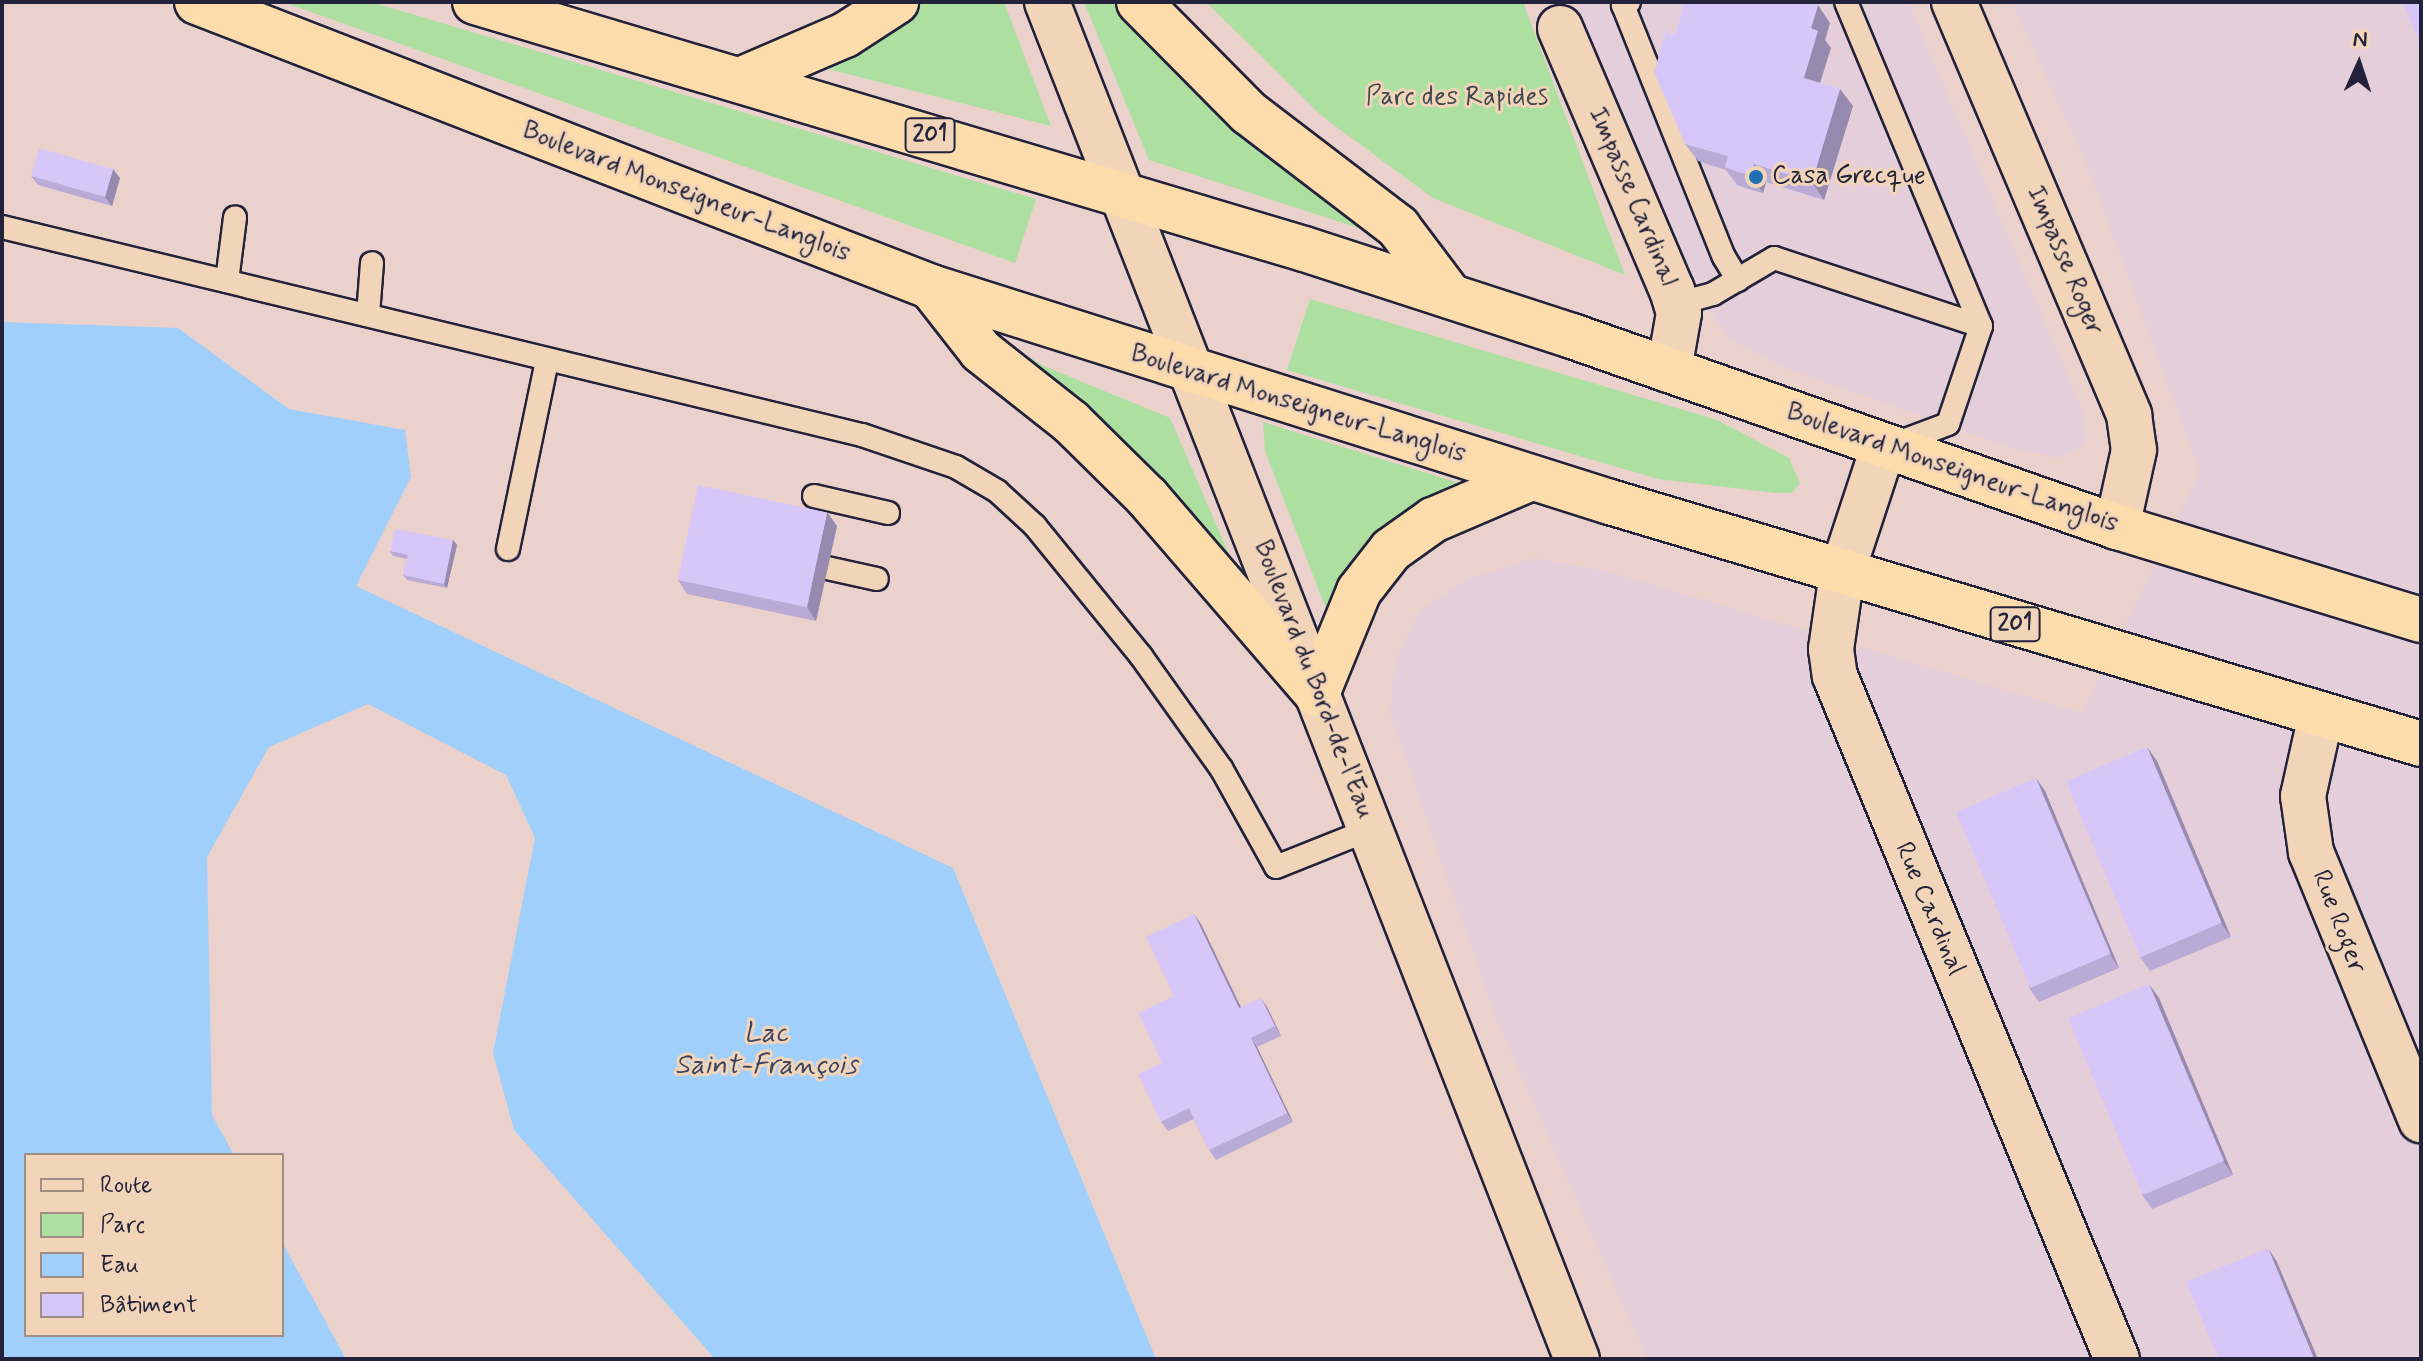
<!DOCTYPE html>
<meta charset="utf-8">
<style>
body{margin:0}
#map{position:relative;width:2423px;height:1361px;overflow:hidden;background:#ead1cc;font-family:Mynerve,sans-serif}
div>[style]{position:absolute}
.built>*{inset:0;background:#e4ceda}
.green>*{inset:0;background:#addfa0}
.water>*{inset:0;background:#a1cffc}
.roads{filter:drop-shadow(2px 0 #22223b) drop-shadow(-2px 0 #22223b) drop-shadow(0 2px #22223b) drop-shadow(0 -2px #22223b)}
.lane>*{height:22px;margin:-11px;padding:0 11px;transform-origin:11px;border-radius:11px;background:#f2d5b8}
.street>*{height:44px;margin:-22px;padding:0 22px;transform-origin:22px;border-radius:22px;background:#f2d5b8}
.secondary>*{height:44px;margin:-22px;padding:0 22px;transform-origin:22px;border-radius:22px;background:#f2d5b8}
.highway>*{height:44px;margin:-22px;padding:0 22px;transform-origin:22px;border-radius:22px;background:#fddcac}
.wall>*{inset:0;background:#b9abd6}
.shaded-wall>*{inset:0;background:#968bae}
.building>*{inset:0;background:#d7c7f9;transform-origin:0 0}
.dots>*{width:22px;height:22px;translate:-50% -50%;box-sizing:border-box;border:4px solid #f2d5b8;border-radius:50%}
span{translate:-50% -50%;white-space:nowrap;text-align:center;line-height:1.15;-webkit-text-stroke:6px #f2d5b8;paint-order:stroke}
.shield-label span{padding:2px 6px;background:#f2d5b8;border:2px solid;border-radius:6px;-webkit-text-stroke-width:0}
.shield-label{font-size:24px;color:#22223b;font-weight:700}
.park-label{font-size:26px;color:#3e484f}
.poi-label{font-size:26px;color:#22223b}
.left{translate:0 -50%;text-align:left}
.street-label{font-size:26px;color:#22223b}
.water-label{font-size:28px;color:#3b4562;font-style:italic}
.frame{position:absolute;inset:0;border:4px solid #22223b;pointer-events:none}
.legend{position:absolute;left:24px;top:1153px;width:260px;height:184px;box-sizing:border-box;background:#f2d5b8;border:2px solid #9f8d86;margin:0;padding:10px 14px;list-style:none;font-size:24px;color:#22223b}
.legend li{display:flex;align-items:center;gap:16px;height:40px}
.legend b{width:40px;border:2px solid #9f8d86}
.north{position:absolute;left:2319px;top:24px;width:80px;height:80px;-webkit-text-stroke:6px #f2d5b8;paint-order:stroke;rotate:3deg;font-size:22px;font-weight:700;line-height:32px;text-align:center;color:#22223b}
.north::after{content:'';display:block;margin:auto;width:28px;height:36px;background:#22223b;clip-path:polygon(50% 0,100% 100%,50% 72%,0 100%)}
</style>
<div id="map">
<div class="built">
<div style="clip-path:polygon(1576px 2px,1908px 2px,2084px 414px,2086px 444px,2059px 458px,2015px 449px,1782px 367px,1729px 339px,1692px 283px)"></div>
<div style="clip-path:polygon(2011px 2px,2421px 2px,2421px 1359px,1647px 1359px,1497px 1021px,1390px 714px,1395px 660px,1420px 610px,1468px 579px,1534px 558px,1610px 572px,2082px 713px,2200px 472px,2085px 160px)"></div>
</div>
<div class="green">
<div style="clip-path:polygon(283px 2px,371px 2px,1036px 199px,1015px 263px)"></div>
<div style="clip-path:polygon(921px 2px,1004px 2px,1051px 126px,820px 67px,908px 17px)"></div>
<div style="clip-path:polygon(1084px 2px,1116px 2px,1166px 57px,1380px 235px,1149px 160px)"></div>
<div style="clip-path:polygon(1206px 2px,1523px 2px,1625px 275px,1433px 198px,1323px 117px)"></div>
<div style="clip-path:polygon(1310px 299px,1717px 420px,1789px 458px,1800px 483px,1792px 493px,1776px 493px,1658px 479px,1287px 370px)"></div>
<div style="clip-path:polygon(995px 337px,1044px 366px,1170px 418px,1239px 577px)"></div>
<div style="clip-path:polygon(1263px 422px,1462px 484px,1414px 506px,1364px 548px,1340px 582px,1330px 619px,1265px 451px)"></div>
</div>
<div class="water">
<div style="clip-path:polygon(2px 322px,178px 328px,289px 409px,405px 430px,411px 477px,356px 586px,953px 868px,1156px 1359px,715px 1359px,514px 1130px,493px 1053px,535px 838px,506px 775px,368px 704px,269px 747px,207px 857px,212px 1115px,234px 1155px,26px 1155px,26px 1335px,282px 1335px,282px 1242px,346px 1359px,2px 1359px)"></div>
</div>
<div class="roads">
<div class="lane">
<div style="left:1629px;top:2px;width:7px;rotate:153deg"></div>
<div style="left:1623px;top:5px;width:271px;rotate:68.2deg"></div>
<div style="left:1724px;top:257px;width:27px;rotate:59deg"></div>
<div style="left:1846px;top:2px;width:351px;rotate:67.4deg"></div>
<div style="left:2px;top:227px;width:885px;rotate:13.6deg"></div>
<div style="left:862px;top:435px;width:99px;rotate:18.8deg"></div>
<div style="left:956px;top:467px;width:48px;rotate:30.3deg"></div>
<div style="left:997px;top:491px;width:52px;rotate:42.6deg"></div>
<div style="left:1035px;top:526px;width:168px;rotate:50.8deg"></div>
<div style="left:1141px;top:656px;width:138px;rotate:54.5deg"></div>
<div style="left:1221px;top:768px;width:113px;rotate:60.9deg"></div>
<div style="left:1276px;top:867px;width:102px;rotate:-21.8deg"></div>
<div style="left:227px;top:281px;width:64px;rotate:-82.8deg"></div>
<div style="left:1676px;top:304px;width:38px;rotate:-15deg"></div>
<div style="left:1713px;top:294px;width:71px;rotate:-30.5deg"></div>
<div style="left:1774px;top:258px;width:218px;rotate:18.2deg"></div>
<div style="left:1981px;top:326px;width:103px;rotate:108.6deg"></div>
<div style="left:1948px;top:424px;width:60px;rotate:159.4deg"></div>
<div style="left:368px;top:315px;width:52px;rotate:-85.6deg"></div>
<div style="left:814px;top:496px;width:76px;rotate:12.9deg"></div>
<div style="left:508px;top:549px;width:192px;rotate:-78.3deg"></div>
<div style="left:827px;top:568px;width:51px;rotate:12.4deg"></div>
</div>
<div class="street">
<div style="left:1954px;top:2px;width:449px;rotate:67deg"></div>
<div style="left:2129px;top:415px;width:35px;rotate:82deg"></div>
<div style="left:2134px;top:450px;width:79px;rotate:102.4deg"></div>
<div style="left:1560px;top:28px;width:285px;rotate:66.9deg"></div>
<div style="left:1672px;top:290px;width:24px;rotate:73deg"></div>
<div style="left:1679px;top:313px;width:58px;rotate:100deg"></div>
<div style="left:1883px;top:448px;width:132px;rotate:108.2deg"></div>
<div style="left:1842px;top:573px;width:77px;rotate:98.2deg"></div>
<div style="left:1831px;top:649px;width:27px;rotate:82deg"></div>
<div style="left:1835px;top:676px;width:739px;rotate:67.57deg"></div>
<div style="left:2321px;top:715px;width:83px;rotate:102.5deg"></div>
<div style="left:2303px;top:796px;width:57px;rotate:81.9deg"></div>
<div style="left:2311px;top:852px;width:290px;rotate:67.7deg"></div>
</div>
<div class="secondary">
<div style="left:1047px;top:2px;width:1457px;rotate:68.67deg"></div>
</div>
<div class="highway">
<div style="left:197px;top:2px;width:787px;rotate:21.22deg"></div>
<div style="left:931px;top:287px;width:712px;rotate:17.57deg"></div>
<div style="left:1610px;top:502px;width:846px;rotate:16.61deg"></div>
<div style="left:475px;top:2px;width:865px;rotate:16.59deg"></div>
<div style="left:1304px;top:249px;width:282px;rotate:18deg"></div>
<div style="left:1572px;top:336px;width:577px;rotate:19.31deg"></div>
<div style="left:2117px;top:527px;width:318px;rotate:17deg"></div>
<div style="left:1139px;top:2px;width:156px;rotate:45.3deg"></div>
<div style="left:1249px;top:113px;width:188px;rotate:37.4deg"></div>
<div style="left:1398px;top:227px;width:86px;rotate:53deg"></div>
<div style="left:740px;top:80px;width:114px;rotate:-23.2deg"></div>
<div style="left:845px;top:35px;width:61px;rotate:-32.9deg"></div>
<div style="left:931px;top:287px;width:81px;rotate:52deg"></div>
<div style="left:981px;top:351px;width:115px;rotate:38.3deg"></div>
<div style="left:1071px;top:422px;width:107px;rotate:44.6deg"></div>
<div style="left:1147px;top:497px;width:260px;rotate:49.2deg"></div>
<div style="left:1317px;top:694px;width:111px;rotate:-67.8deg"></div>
<div style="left:1359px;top:591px;width:52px;rotate:-52deg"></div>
<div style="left:1391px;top:550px;width:52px;rotate:-35.5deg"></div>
<div style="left:1433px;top:520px;width:107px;rotate:-23.2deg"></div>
</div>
</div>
<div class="wall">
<div style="clip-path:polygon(1830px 23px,1825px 40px,1831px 48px,1820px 83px,1853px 106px,1824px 200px,1766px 182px,1763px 193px,1751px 190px,1737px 185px,1726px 170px,1698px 161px,1685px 144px,1675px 35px)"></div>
<div style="clip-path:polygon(31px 176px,120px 178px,112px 206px,38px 185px)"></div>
<div style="clip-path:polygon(837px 526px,816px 621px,687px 594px,678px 580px)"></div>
<div style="clip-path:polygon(453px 540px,457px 545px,447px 588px,407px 580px,403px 575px,407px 559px,393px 556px,390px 551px)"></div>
<div style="clip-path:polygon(2147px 747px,2157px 761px,2231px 937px,2150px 971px,2140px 957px)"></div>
<div style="clip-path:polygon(2036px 778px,2045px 791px,2119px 968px,2039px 1002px,2029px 988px)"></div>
<div style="clip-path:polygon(1201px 924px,1241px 1007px,1267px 1007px,1281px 1036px,1257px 1047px,1293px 1122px,1216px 1160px,1209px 1150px,1194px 1119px,1168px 1131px,1161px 1122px,1162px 1063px,1174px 996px)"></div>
<div style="clip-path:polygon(2159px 998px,2233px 1175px,2152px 1209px,2142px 1195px)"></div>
</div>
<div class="shaded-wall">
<div style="clip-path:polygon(1818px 5px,1830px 23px,1825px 40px,1831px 48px,1816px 95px,1804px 78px,1811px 28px)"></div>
<div style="clip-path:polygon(1840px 89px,1853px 106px,1824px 200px,1812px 182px)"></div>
<div style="clip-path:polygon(1754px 164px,1766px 182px,1763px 193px,1751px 175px)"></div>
<div style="clip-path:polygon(113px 169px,120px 178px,112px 206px,105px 197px)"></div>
<div style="clip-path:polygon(827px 512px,837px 526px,816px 621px,807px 607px)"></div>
<div style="clip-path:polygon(453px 540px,457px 545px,447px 588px,444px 584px)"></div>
<div style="clip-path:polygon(2147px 747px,2157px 761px,2231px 937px,2221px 923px)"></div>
<div style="clip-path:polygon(2036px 778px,2045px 791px,2119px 968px,2110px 954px)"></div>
<div style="clip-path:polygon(1194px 914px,1201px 924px,1246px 1018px,1239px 1008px)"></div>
<div style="clip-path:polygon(2149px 984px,2159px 998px,2233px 1175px,2223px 1161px)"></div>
<div style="clip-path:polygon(1261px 998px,1267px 1007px,1281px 1036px,1275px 1026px)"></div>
<div style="clip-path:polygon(1251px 1038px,1257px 1047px,1293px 1122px,1287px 1113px)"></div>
<div style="clip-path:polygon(2268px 1248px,2277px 1262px,2318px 1359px,2314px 1359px)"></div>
</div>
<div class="building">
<div style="clip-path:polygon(1685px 2px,1807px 2px,1818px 5px,1811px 28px,1818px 31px,1804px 78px,1840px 89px,1812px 182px,1754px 164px,1751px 175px,1738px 172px,1725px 167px,1728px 156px,1685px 144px,1654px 72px,1666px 32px,1675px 35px)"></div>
<div style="clip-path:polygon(2403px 2px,2421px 2px,2421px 46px)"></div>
<div style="left:39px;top:148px;width:77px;height:29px;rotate:16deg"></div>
<div style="left:698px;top:485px;width:132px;height:97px;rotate:12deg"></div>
<div style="clip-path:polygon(395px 529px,453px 540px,444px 584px,403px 575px,408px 555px,390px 551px)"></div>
<div style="left:2147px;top:747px;width:191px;height:88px;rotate:67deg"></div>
<div style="left:2036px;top:778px;width:191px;height:87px;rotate:67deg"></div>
<div style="clip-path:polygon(1194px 914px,1239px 1008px,1261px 998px,1275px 1026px,1251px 1038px,1287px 1113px,1209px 1150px,1189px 1108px,1161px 1122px,1138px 1074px,1162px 1063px,1138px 1013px,1174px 996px,1146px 937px)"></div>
<div style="left:2149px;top:984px;width:192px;height:88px;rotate:67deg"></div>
<div style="clip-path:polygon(2268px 1248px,2314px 1359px,2219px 1359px,2186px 1282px)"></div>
</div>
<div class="dots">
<div style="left:1756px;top:177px;background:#1f6fb2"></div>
</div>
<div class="shield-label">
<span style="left:930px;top:135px">201</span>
<span style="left:2015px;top:624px">201</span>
</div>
<div class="park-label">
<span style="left:1457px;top:98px">Parc des Rapides</span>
</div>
<div class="poi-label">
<span class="left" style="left:1772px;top:177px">Casa Grecque</span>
</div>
<div class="street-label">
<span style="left:686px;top:193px;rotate:21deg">Boulevard Monseigneur-Langlois</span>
<span style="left:1632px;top:197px;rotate:67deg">Impasse Cardinal</span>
<span style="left:2064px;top:261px;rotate:67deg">Impasse Roger</span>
<span style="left:1298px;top:405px;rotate:17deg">Boulevard Monseigneur-Langlois</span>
<span style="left:1952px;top:469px;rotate:19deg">Boulevard Monseigneur-Langlois</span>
<span style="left:1313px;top:680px;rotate:69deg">Boulevard du Bord-de-l'Eau</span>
<span style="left:1929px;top:909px;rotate:67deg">Rue Cardinal</span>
<span style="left:2338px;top:922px;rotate:69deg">Rue Roger</span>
</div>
<div class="water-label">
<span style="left:766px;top:1050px">Lac<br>Saint-François</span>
</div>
<div class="frame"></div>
<ul class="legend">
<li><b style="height:10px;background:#f2d5b8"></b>Route</li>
<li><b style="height:22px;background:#addfa0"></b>Parc</li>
<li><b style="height:22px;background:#a1cffc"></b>Eau</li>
<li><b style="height:22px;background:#d7c7f9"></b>Bâtiment</li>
</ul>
<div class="north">N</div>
</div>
